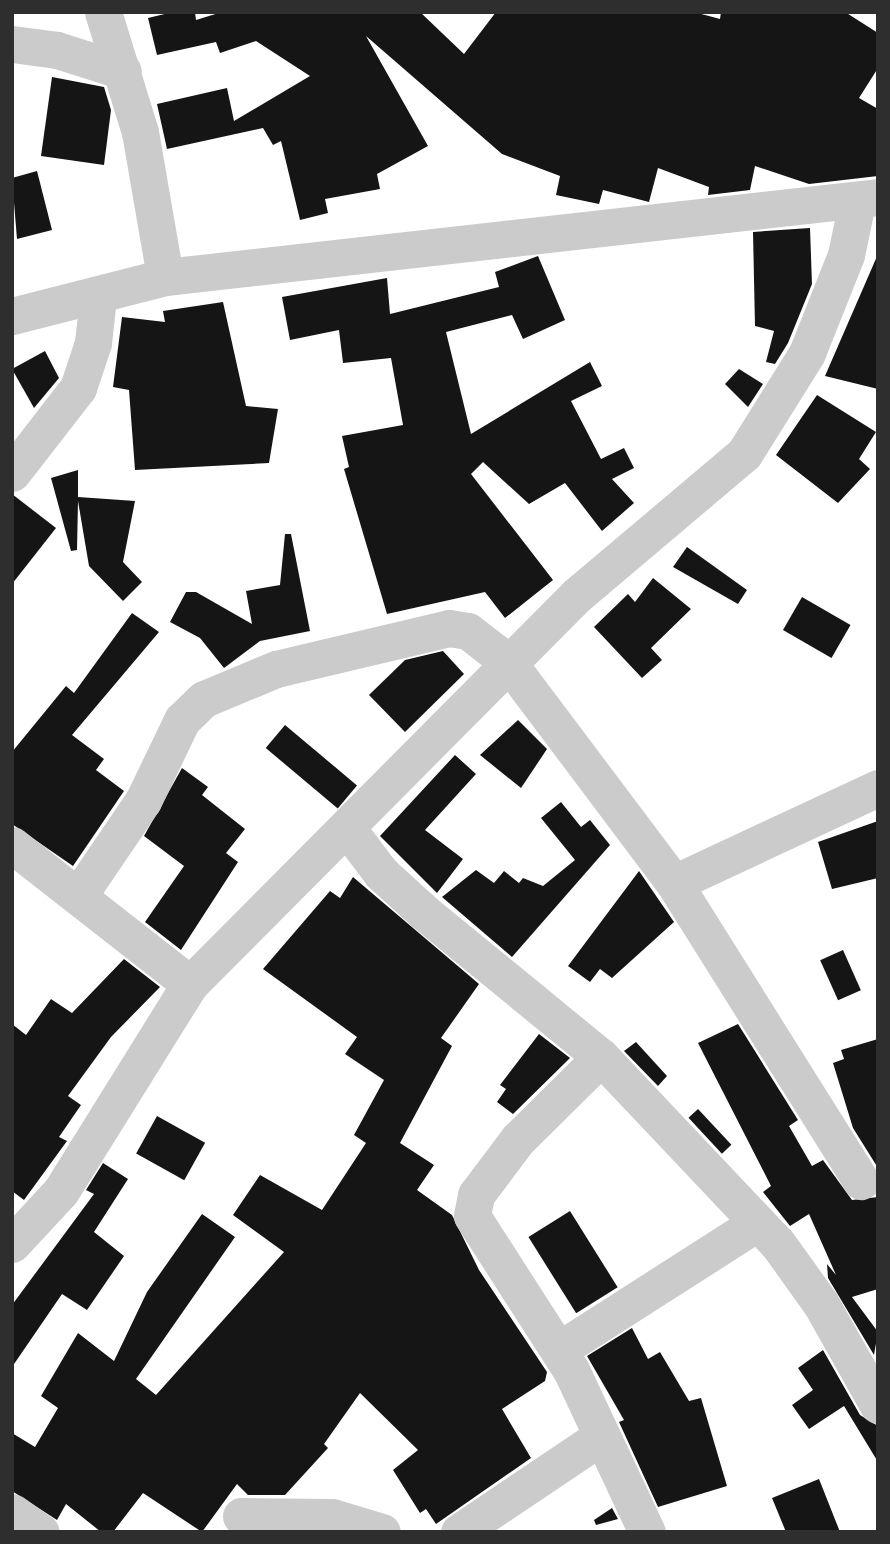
<!DOCTYPE html>
<style>
body{margin:0}
#map{position:relative;width:890px;height:1544px;overflow:hidden;background:#fff;font-family:"PT Sans Narrow",sans-serif}
div>[style]{position:absolute}
.building>*{inset:0;background:#151515;transform-origin:0 0}
.minor>*{height:37px;margin:-18.5px;padding:0 18.5px;transform-origin:18.5px;border-radius:18.5px;background:#cbcbcb}
span{translate:-50% -50%;white-space:nowrap;text-align:center;line-height:1.15;-webkit-text-stroke:7px #fff;paint-order:stroke}
.frame{position:absolute;inset:0;border:14px solid #2e2e2e;pointer-events:none}
</style>
<div id="map">
<div class="building">
<div style="clip-path:polygon(173px 12px,195px 12px,196px 20px,222px 12px,420px 12px,464px 54px,496px 12px,694px 12px,720px 19px,721px 12px,845px 12px,878px 33px,878px 68px,859px 98px,878px 109px,878px 176px,809px 184px,755px 166px,750px 190px,708px 195px,709px 187px,658px 168px,649px 202px,603px 190px,599px 204px,556px 195px,560px 176px,502px 154px,366px 36px,428px 146px,377px 174px,380px 189px,325px 199px,328px 213px,300px 220px,281px 141px,273px 145px,263px 128px,167px 149px,157px 104px,227px 88px,234px 121px,310px 76px,256px 41px,220px 53px,216px 42px,157px 55px,148px 18px)"></div>
<div style="clip-path:polygon(52px 77px,104px 87px,111px 110px,104px 165px,41px 156px)"></div>
<div style="clip-path:polygon(37px 171px,52px 230px,17px 239px,12px 178px)"></div>
<div style="clip-path:polygon(810px 228px,812px 284px,788px 343px,775px 364px,766px 362px,774px 331px,755px 326px,753px 232px)"></div>
<div style="clip-path:polygon(878px 254px,878px 389px,825px 376px)"></div>
<div style="clip-path:polygon(538px 256px,565px 320px,523px 339px,512px 315px,446px 332px,471px 434px,590px 362px,602px 386px,571px 401px,601px 459px,624px 448px,634px 468px,612px 479px,634px 503px,602px 531px,565px 483px,529px 504px,483px 462px,471px 474px,553px 580px,505px 618px,485px 592px,387px 614px,344px 469px,349px 467px,342px 436px,403px 425px,391px 358px,343px 363px,339px 330px,290px 340px,282px 297px,387px 278px,390px 314px,499px 287px,495px 272px)"></div>
<div style="clip-path:polygon(223px 302px,246px 406px,278px 409px,269px 463px,135px 470px,129px 390px,113px 387px,122px 317px,165px 322px,163px 311px)"></div>
<div style="clip-path:polygon(45px 351px,59px 378px,34px 408px,12px 369px)"></div>
<div style="clip-path:polygon(739px 369px,763px 384px,748px 407px,725px 384px)"></div>
<div style="clip-path:polygon(817px 395px,876px 432px,859px 459px,870px 469px,838px 503px,776px 455px)"></div>
<div style="clip-path:polygon(78px 470px,78px 497px,135px 501px,123px 562px,142px 582px,123px 601px,89px 566px,78px 501px,77px 550px,71px 551px,51px 478px)"></div>
<div style="clip-path:polygon(12px 494px,56px 528px,12px 584px)"></div>
<div style="clip-path:polygon(285px 534px,291px 534px,310px 631px,260px 641px,224px 668px,200px 638px,170px 622px,186px 592px,196px 592px,252px 624px,246px 591px,280px 585px)"></div>
<div style="clip-path:polygon(687px 547px,747px 590px,738px 604px,673px 567px)"></div>
<div style="clip-path:polygon(653px 578px,691px 609px,651px 648px,662px 660px,642px 678px,594px 627px,628px 594px,635px 602px)"></div>
<div style="left:802px;top:597px;width:56px;height:38px;rotate:30deg"></div>
<div style="clip-path:polygon(132px 613px,159px 632px,72px 735px,104px 759px,96px 770px,124px 791px,73px 866px,12px 824px,12px 752px,66px 686px,74px 693px)"></div>
<div style="clip-path:polygon(443px 651px,464px 674px,405px 732px,369px 695px,405px 660px)"></div>
<div style="clip-path:polygon(518px 720px,547px 749px,521px 788px,480px 755px)"></div>
<div style="left:285px;top:725px;width:94px;height:30px;rotate:40deg"></div>
<div style="clip-path:polygon(455px 755px,476px 774px,425px 830px,463px 859px,437px 893px,380px 836px)"></div>
<div style="clip-path:polygon(182px 768px,208px 787px,202px 795px,245px 829px,226px 853px,238px 862px,181px 950px,145px 922px,184px 866px,144px 836px)"></div>
<div style="clip-path:polygon(561px 802px,581px 827px,590px 820px,610px 845px,512px 957px,442px 897px,476px 870px,494px 883px,504px 871px,519px 883px,523px 878px,543px 886px,575px 860px,541px 818px)"></div>
<div style="clip-path:polygon(878px 821px,878px 878px,832px 889px,818px 842px)"></div>
<div style="clip-path:polygon(639px 871px,674px 922px,612px 978px,600px 969px,590px 982px,568px 966px)"></div>
<div style="clip-path:polygon(353px 877px,479px 984px,441px 1038px,452px 1046px,400px 1143px,434px 1165px,417px 1190px,452px 1215px,479px 1270px,547px 1372px,545px 1381px,502px 1409px,531px 1458px,436px 1524px,426px 1509px,420px 1513px,393px 1470px,418px 1450px,360px 1393px,324px 1444px,328px 1448px,285px 1495px,248px 1495px,237px 1484px,202px 1532px,143px 1493px,113px 1532px,101px 1532px,66px 1504px,57px 1520px,12px 1491px,12px 1433px,35px 1447px,58px 1408px,41px 1396px,78px 1333px,114px 1361px,147px 1292px,202px 1214px,235px 1237px,136px 1379px,156px 1395px,284px 1252px,233px 1215px,260px 1175px,322px 1210px,366px 1143px,354px 1135px,384px 1080px,345px 1054px,357px 1037px,263px 969px,330px 891px,340px 898px)"></div>
<div style="left:843px;top:950px;width:44px;height:25px;rotate:66deg"></div>
<div style="clip-path:polygon(124px 959px,160px 987px,111px 1037px,68px 1096px,81px 1105px,59px 1137px,67px 1141px,24px 1200px,12px 1191px,12px 1024px,26px 1035px,51px 999px,72px 1013px)"></div>
<div style="clip-path:polygon(738px 1024px,798px 1120px,789px 1126px,812px 1166px,823px 1160px,852px 1200px,878px 1197px,878px 1289px,852px 1297px,878px 1332px,874px 1355px,828px 1278px,827px 1264px,836px 1275px,809px 1214px,790px 1226px,763px 1192px,771px 1186px,698px 1043px)"></div>
<div style="clip-path:polygon(539px 1034px,570px 1058px,513px 1114px,497px 1102px,506px 1089px,500px 1085px)"></div>
<div style="clip-path:polygon(878px 1039px,878px 1168px,853px 1128px,833px 1063px,844px 1059px,841px 1050px)"></div>
<div style="clip-path:polygon(636px 1042px,667px 1076px,658px 1086px,624px 1051px)"></div>
<div style="left:698px;top:1109px;width:49px;height:13px;rotate:47deg"></div>
<div style="left:157px;top:1116px;width:55px;height:43px;rotate:29deg"></div>
<div style="clip-path:polygon(103px 1163px,128px 1179px,94px 1232px,124px 1256px,87px 1310px,62px 1294px,12px 1367px,12px 1305px,94px 1194px,86px 1190px)"></div>
<div style="left:570px;top:1211px;width:90px;height:49px;rotate:58deg"></div>
<div style="clip-path:polygon(632px 1328px,648px 1359px,660px 1352px,689px 1401px,701px 1398px,727px 1486px,658px 1507px,619px 1422px,624px 1420px,587px 1356px)"></div>
<div style="clip-path:polygon(823px 1350px,860px 1415px,878px 1426px,878px 1462px,844px 1406px,809px 1429px,792px 1405px,813px 1390px,798px 1368px)"></div>
<div style="clip-path:polygon(819px 1479px,840px 1532px,786px 1532px,772px 1498px)"></div>
<div style="clip-path:polygon(612px 1508px,618px 1519px,596px 1525px,594px 1520px)"></div>
</div>
<div class="minor">
<div style="left:103px;top:12px;width:126px;rotate:72.9deg"></div>
<div style="left:140px;top:132px;width:147px;rotate:80.2deg"></div>
<div style="left:12px;top:44px;width:45px;rotate:7.6deg"></div>
<div style="left:57px;top:50px;width:69px;rotate:17.7deg"></div>
<div style="left:12px;top:316px;width:158px;rotate:-14.3deg"></div>
<div style="left:165px;top:277px;width:717px;rotate:-6.4deg"></div>
<div style="left:12px;top:473px;width:108px;rotate:-52.2deg"></div>
<div style="left:78px;top:388px;width:47px;rotate:-71.6deg"></div>
<div style="left:93px;top:343px;width:46px;rotate:-83.8deg"></div>
<div style="left:347px;top:828px;width:56px;rotate:52.9deg"></div>
<div style="left:381px;top:873px;width:59px;rotate:42.3deg"></div>
<div style="left:425px;top:913px;width:227px;rotate:39.3deg"></div>
<div style="left:601px;top:1057px;width:257px;rotate:46.6deg"></div>
<div style="left:778px;top:1244px;width:74px;rotate:54.4deg"></div>
<div style="left:821px;top:1304px;width:116px;rotate:60.6deg"></div>
<div style="left:12px;top:845px;width:226px;rotate:38deg"></div>
<div style="left:674px;top:883px;width:225px;rotate:-25deg"></div>
<div style="left:79px;top:895px;width:114px;rotate:-55.8deg"></div>
<div style="left:143px;top:801px;width:90px;rotate:-64.3deg"></div>
<div style="left:182px;top:720px;width:30px;rotate:-44deg"></div>
<div style="left:204px;top:699px;width:78px;rotate:-22.6deg"></div>
<div style="left:276px;top:669px;width:178px;rotate:-13.3deg"></div>
<div style="left:449px;top:628px;width:19px;rotate:9deg"></div>
<div style="left:468px;top:631px;width:51px;rotate:37.8deg"></div>
<div style="left:508px;top:662px;width:276px;rotate:53.1deg"></div>
<div style="left:674px;top:883px;width:352px;rotate:57.9deg"></div>
<div style="left:601px;top:1057px;width:117px;rotate:135.3deg"></div>
<div style="left:518px;top:1139px;width:70px;rotate:126.9deg"></div>
<div style="left:476px;top:1195px;width:21px;rotate:101deg"></div>
<div style="left:472px;top:1216px;width:183px;rotate:57.3deg"></div>
<div style="left:571px;top:1370px;width:179px;rotate:64.9deg"></div>
<div style="left:12px;top:1244px;width:72px;rotate:-47.2deg"></div>
<div style="left:61px;top:1191px;width:244px;rotate:-58.1deg"></div>
<div style="left:190px;top:984px;width:549px;rotate:-45.15deg"></div>
<div style="left:577px;top:595px;width:219px;rotate:-40.2deg"></div>
<div style="left:744px;top:454px;width:119px;rotate:-58deg"></div>
<div style="left:807px;top:353px;width:105px;rotate:-68.3deg"></div>
<div style="left:846px;top:255px;width:54px;rotate:-78.3deg"></div>
<div style="left:560px;top:1349px;width:234px;rotate:-32.6deg"></div>
<div style="left:12px;top:1512px;width:35px;rotate:35deg"></div>
<div style="left:241px;top:1516px;width:91px;rotate:0.6deg"></div>
<div style="left:332px;top:1517px;width:52px;rotate:16.7deg"></div>
<div style="left:459px;top:1532px;width:172px;rotate:-33.9deg"></div>
</div>
<div class="frame"></div>
</div>
